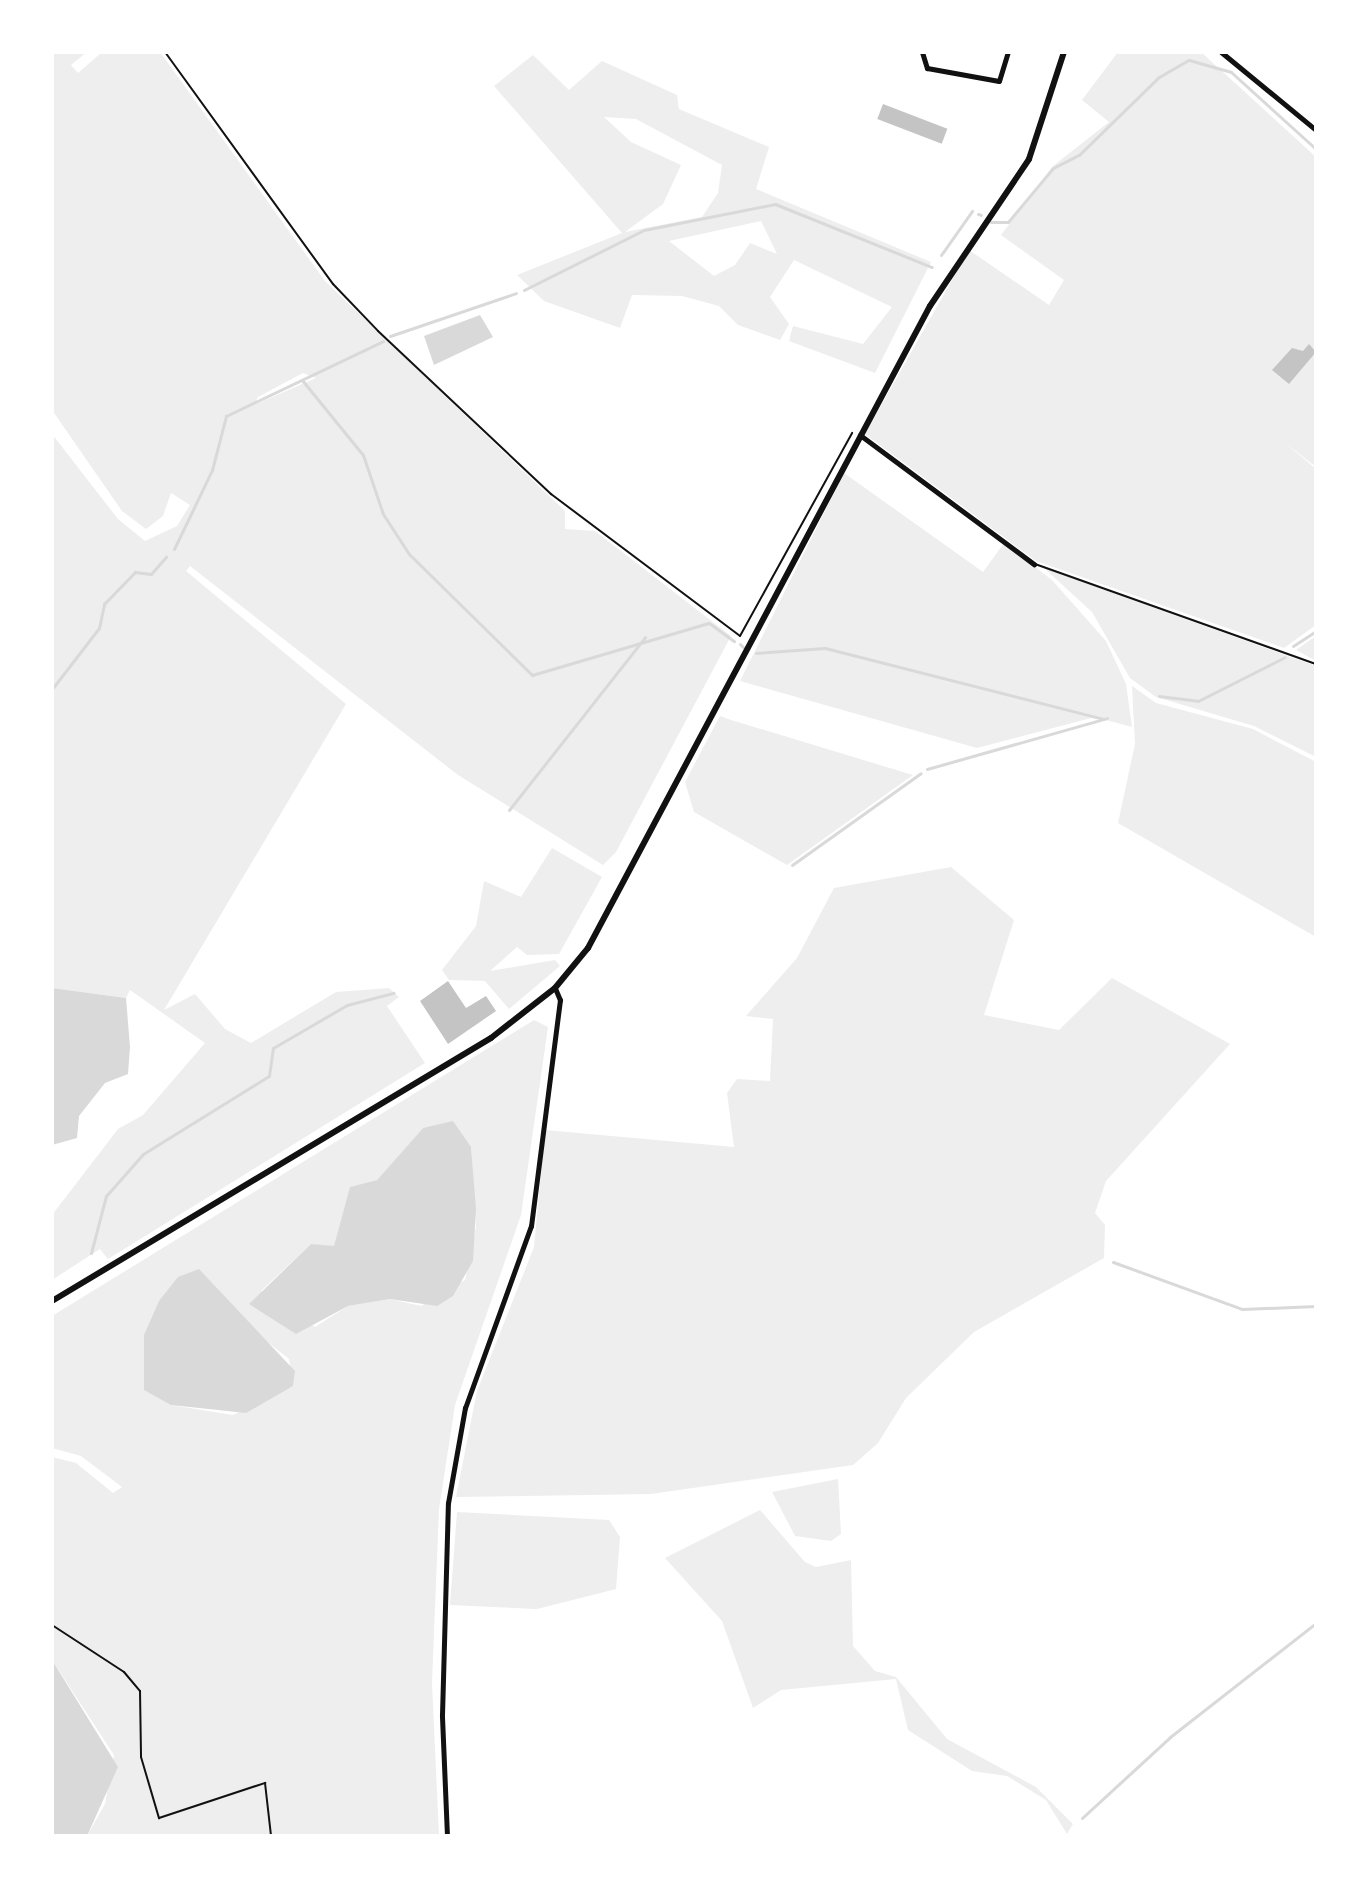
<!DOCTYPE html>
<style>
body{margin:0}
#map{position:relative;width:1368px;height:1888px;overflow:hidden;background:#fff;font-family:Roboto,sans-serif}
div>[style]{position:absolute}
.green>*{inset:0;background:#eee}
.water>*{inset:0;background:#d9d9d9}
.stream>*{height:3px;margin:-1.5px;padding:0 1.5px;transform-origin:1.5px;border-radius:1.5px;background:#d9d9d9}
.building>*{inset:0;background:#c4c4c4;transform-origin:0 0}
.path>*{height:2px;margin:-1px;padding:0 1px;transform-origin:1px;border-radius:1px;background:#111}
.service>*{height:2px;margin:-1px;padding:0 1px;transform-origin:1px;border-radius:1px;background:#111}
.minor>*{height:5px;margin:-2.5px;padding:0 2.5px;transform-origin:2.5px;border-radius:2.5px;background:#111}
.secondary>*{height:6px;margin:-3px;padding:0 3px;transform-origin:3px;border-radius:3px;background:#111}
span{translate:-50% -50%;white-space:nowrap;text-align:center;line-height:1.15;-webkit-text-stroke:6px #fff;paint-order:stroke}
.frame{position:absolute;inset:0;border:54px solid #fff;pointer-events:none}
</style>
<div id="map">
<div class="green">
<div style="clip-path:polygon(evenodd,52px 52px,87px 52px,71px 65px,78px 73px,102px 52px,160px 52px,325px 281px,565px 511px,565px 529px,595px 531px,731px 636px,616px 852px,603px 865px,458px 775px,190px 566px,186px 571px,346px 704px,164px 1010px,195px 994px,225px 1029px,251px 1043px,336px 992px,389px 988px,399px 997px,387px 1006px,425px 1063px,108px 1259px,100px 1249px,52px 1280px,52px 1215px,118px 1129px,143px 1115px,205px 1043px,130px 990px,126px 998px,52px 988px,52px 434px,118px 519px,145px 541px,177px 526px,190px 505px,171px 493px,163px 516px,146px 529px,122px 511px,52px 410px,52px 52px,303px 373px,316px 378px,254px 405px,258px 397px,303px 373px)"></div>
<div style="clip-path:polygon(1118px 52px,1201px 52px,1316px 157px,1316px 467px,1284px 442px,1316px 469px,1316px 625px,1284px 648px,1036px 561px,865px 434px,969px 250px,1049px 305px,1064px 280px,1001px 235px,1053px 166px,1109px 122px,1082px 100px)"></div>
<div style="clip-path:polygon(evenodd,533px 55px,569px 90px,602px 61px,677px 95px,679px 109px,769px 147px,756px 189px,931px 262px,875px 373px,789px 341px,793px 326px,863px 344px,892px 307px,794px 260px,770px 297px,789px 324px,780px 340px,738px 325px,719px 306px,682px 296px,632px 295px,620px 328px,544px 301px,517px 275px,622px 233px,494px 86px,533px 55px,604px 117px,636px 119px,722px 165px,718px 193px,702px 217px,625px 232px,663px 204px,681px 165px,631px 142px,604px 117px,533px 55px,761px 221px,777px 254px,750px 243px,735px 265px,714px 276px,669px 241px,761px 221px)"></div>
<div style="clip-path:polygon(844px 473px,983px 572px,1004px 543px,1052px 580px,1106px 641px,1126px 684px,1132px 727px,1095px 717px,977px 748px,740px 681px)"></div>
<div style="clip-path:polygon(1044px 568px,1316px 666px,1316px 757px,1254px 726px,1156px 697px,1130px 678px,1092px 612px)"></div>
<div style="clip-path:polygon(1316px 636px,1316px 661px,1296px 650px)"></div>
<div style="clip-path:polygon(1132px 686px,1156px 703px,1253px 729px,1316px 762px,1316px 937px,1118px 823px,1135px 744px)"></div>
<div style="clip-path:polygon(720px 716px,731px 720px,913px 775px,787px 865px,694px 812px,685px 782px)"></div>
<div style="clip-path:polygon(552px 848px,602px 877px,559px 954px,527px 955px,517px 947px,490px 971px,555px 960px,560px 966px,509px 1009px,485px 981px,449px 980px,442px 970px,476px 926px,484px 881px,521px 897px)"></div>
<div style="clip-path:polygon(951px 867px,1014px 920px,984px 1015px,1059px 1030px,1112px 978px,1230px 1044px,1106px 1181px,1095px 1213px,1105px 1225px,1104px 1258px,974px 1332px,906px 1398px,878px 1443px,853px 1465px,651px 1494px,456px 1497px,477px 1391px,534px 1247px,545px 1130px,734px 1147px,727px 1093px,737px 1079px,770px 1081px,773px 1019px,746px 1016px,797px 958px,834px 888px)"></div>
<div style="clip-path:polygon(evenodd,534px 1020px,548px 1027px,521px 1215px,455px 1405px,439px 1509px,432px 1683px,439px 1836px,87px 1836px,105px 1804px,114px 1755px,52px 1660px,52px 1457px,76px 1463px,113px 1493px,122px 1487px,81px 1456px,52px 1448px,52px 1316px,534px 1020px,441px 1126px,471px 1147px,476px 1227px,465px 1280px,421px 1306px,390px 1299px,348px 1306px,315px 1327px,261px 1291px,311px 1244px,334px 1247px,351px 1187px,377px 1180px,423px 1128px,441px 1126px,534px 1020px,214px 1285px,241px 1321px,289px 1359px,293px 1386px,233px 1415px,171px 1405px,144px 1335px,154px 1321px,214px 1285px)"></div>
<div style="clip-path:polygon(838px 1479px,841px 1534px,831px 1541px,795px 1536px,772px 1492px)"></div>
<div style="clip-path:polygon(760px 1510px,805px 1562px,816px 1567px,851px 1560px,853px 1646px,875px 1671px,896px 1677px,947px 1739px,1036px 1787px,1073px 1824px,1067px 1834px,1046px 1800px,1007px 1776px,972px 1771px,908px 1730px,896px 1679px,781px 1690px,753px 1708px,722px 1621px,665px 1558px)"></div>
<div style="clip-path:polygon(457px 1512px,609px 1520px,620px 1537px,616px 1589px,537px 1609px,450px 1605px)"></div>
</div>
<div class="water">
<div style="clip-path:polygon(480px 315px,493px 337px,434px 365px,424px 336px)"></div>
<div style="clip-path:polygon(52px 988px,126px 998px,130px 1047px,128px 1074px,105px 1083px,79px 1116px,77px 1138px,52px 1145px)"></div>
<div style="clip-path:polygon(453px 1121px,471px 1147px,476px 1209px,473px 1261px,453px 1296px,437px 1306px,390px 1299px,348px 1306px,296px 1334px,249px 1304px,311px 1244px,334px 1246px,350px 1187px,377px 1180px,423px 1128px)"></div>
<div style="clip-path:polygon(199px 1269px,295px 1371px,293px 1386px,246px 1413px,171px 1405px,144px 1390px,144px 1335px,159px 1301px,178px 1277px)"></div>
<div style="clip-path:polygon(52px 1660px,118px 1767px,87px 1836px,52px 1836px)"></div>
</div>
<div class="stream">
<div style="left:978px;top:214px;width:3px;rotate:18deg"></div>
<div style="left:991px;top:222px;width:17px"></div>
<div style="left:1008px;top:222px;width:70px;rotate:-50.2deg"></div>
<div style="left:1053px;top:168px;width:30px;rotate:-27deg"></div>
<div style="left:1080px;top:154px;width:110px;rotate:-44.3deg"></div>
<div style="left:1159px;top:77px;width:34px;rotate:-30deg"></div>
<div style="left:1189px;top:60px;width:44px;rotate:15.9deg"></div>
<div style="left:1231px;top:72px;width:115px;rotate:42.2deg"></div>
<div style="left:941px;top:255px;width:54px;rotate:-54.8deg"></div>
<div style="left:524px;top:290px;width:134px;rotate:-26.6deg"></div>
<div style="left:644px;top:230px;width:134px;rotate:-11.2deg"></div>
<div style="left:775px;top:204px;width:169px;rotate:21.9deg"></div>
<div style="left:390px;top:336px;width:133px;rotate:-18.8deg"></div>
<div style="left:302px;top:380px;width:97px;rotate:50.9deg"></div>
<div style="left:363px;top:455px;width:62px;rotate:71.3deg"></div>
<div style="left:383px;top:514px;width:48px;rotate:57deg"></div>
<div style="left:409px;top:554px;width:173px;rotate:44.5deg"></div>
<div style="left:532px;top:675px;width:184px;rotate:-16.4deg"></div>
<div style="left:709px;top:623px;width:31px;rotate:36deg"></div>
<div style="left:174px;top:549px;width:88px;rotate:-64.3deg"></div>
<div style="left:212px;top:470px;width:56px;rotate:-75.5deg"></div>
<div style="left:226px;top:416px;width:174px;rotate:-25.5deg"></div>
<div style="left:740px;top:644px;width:4px;rotate:45deg"></div>
<div style="left:1293px;top:646px;width:27px;rotate:-33deg"></div>
<div style="left:756px;top:653px;width:69px;rotate:-4.1deg"></div>
<div style="left:825px;top:648px;width:287px;rotate:14.3deg"></div>
<div style="left:52px;top:689px;width:77px;rotate:-52.4deg"></div>
<div style="left:99px;top:628px;width:25px;rotate:-78deg"></div>
<div style="left:104px;top:604px;width:45px;rotate:-45.9deg"></div>
<div style="left:135px;top:572px;width:16px;rotate:7deg"></div>
<div style="left:151px;top:574px;width:23px;rotate:-49deg"></div>
<div style="left:1159px;top:696px;width:39px;rotate:7deg"></div>
<div style="left:1198px;top:701px;width:97px;rotate:-26.8deg"></div>
<div style="left:927px;top:769px;width:187px;rotate:-15.8deg"></div>
<div style="left:509px;top:810px;width:220px;rotate:-51.8deg"></div>
<div style="left:792px;top:865px;width:158px;rotate:-35.5deg"></div>
<div style="left:91px;top:1253px;width:59px;rotate:-75.3deg"></div>
<div style="left:106px;top:1196px;width:56px;rotate:-48.6deg"></div>
<div style="left:143px;top:1154px;width:148px;rotate:-31.8deg"></div>
<div style="left:269px;top:1076px;width:28px;rotate:-82deg"></div>
<div style="left:273px;top:1048px;width:86px;rotate:-30.2deg"></div>
<div style="left:347px;top:1005px;width:48px;rotate:-14.6deg"></div>
<div style="left:1113px;top:1262px;width:137px;rotate:20deg"></div>
<div style="left:1242px;top:1309px;width:74px;rotate:-2.3deg"></div>
<div style="left:1082px;top:1818px;width:120px;rotate:-42.6deg"></div>
<div style="left:1170px;top:1737px;width:185px;rotate:-38deg"></div>
</div>
<div class="building">
<div style="left:883px;top:104px;width:69px;height:16px;rotate:21deg"></div>
<div style="clip-path:polygon(1309px 344px,1316px 352px,1289px 384px,1272px 370px,1292px 348px,1303px 351px)"></div>
<div style="clip-path:polygon(448px 981px,466px 1008px,486px 996px,496px 1011px,448px 1044px,420px 1001px)"></div>
</div>
<div class="path">
<div style="left:165px;top:52px;width:286px;rotate:54.1deg"></div>
<div style="left:333px;top:284px;width:65px;rotate:46.2deg"></div>
<div style="left:378px;top:331px;width:238px;rotate:43.3deg"></div>
<div style="left:551px;top:494px;width:236px;rotate:36.9deg"></div>
<div style="left:740px;top:636px;width:232px;rotate:-61.1deg"></div>
<div style="left:52px;top:1625px;width:86px;rotate:33.1deg"></div>
<div style="left:124px;top:1672px;width:25px;rotate:50deg"></div>
<div style="left:140px;top:1691px;width:66px;rotate:89.1deg"></div>
<div style="left:141px;top:1757px;width:64px;rotate:73.6deg"></div>
<div style="left:159px;top:1818px;width:112px;rotate:-18.3deg"></div>
<div style="left:265px;top:1783px;width:53px;rotate:83.5deg"></div>
</div>
<div class="service">
<div style="left:1035px;top:564px;width:298px;rotate:19.6deg"></div>
</div>
<div class="minor">
<div style="left:922px;top:52px;width:17px;rotate:73deg"></div>
<div style="left:927px;top:68px;width:73px;rotate:10.2deg"></div>
<div style="left:999px;top:81px;width:30px;rotate:-73deg"></div>
<div style="left:1221px;top:52px;width:123px;rotate:39.4deg"></div>
<div style="left:860px;top:435px;width:217px;rotate:36.6deg"></div>
<div style="left:447px;top:1836px;width:121px;rotate:-92.4deg"></div>
<div style="left:442px;top:1715px;width:212px;rotate:-88.4deg"></div>
<div style="left:448px;top:1503px;width:97px;rotate:-79.9deg"></div>
<div style="left:465px;top:1408px;width:194px;rotate:-70.1deg"></div>
<div style="left:531px;top:1226px;width:228px;rotate:-82.7deg"></div>
<div style="left:560px;top:1000px;width:13px;rotate:-113deg"></div>
</div>
<div class="secondary">
<div style="left:52px;top:1301px;width:512px;rotate:-30.93deg"></div>
<div style="left:491px;top:1038px;width:81px;rotate:-38deg"></div>
<div style="left:555px;top:988px;width:52px;rotate:-50.5deg"></div>
<div style="left:588px;top:948px;width:727px;rotate:-61.96deg"></div>
<div style="left:930px;top:306px;width:177px;rotate:-56deg"></div>
<div style="left:1029px;top:159px;width:113px;rotate:-71.9deg"></div>
</div>
<div class="frame"></div>
</div>
